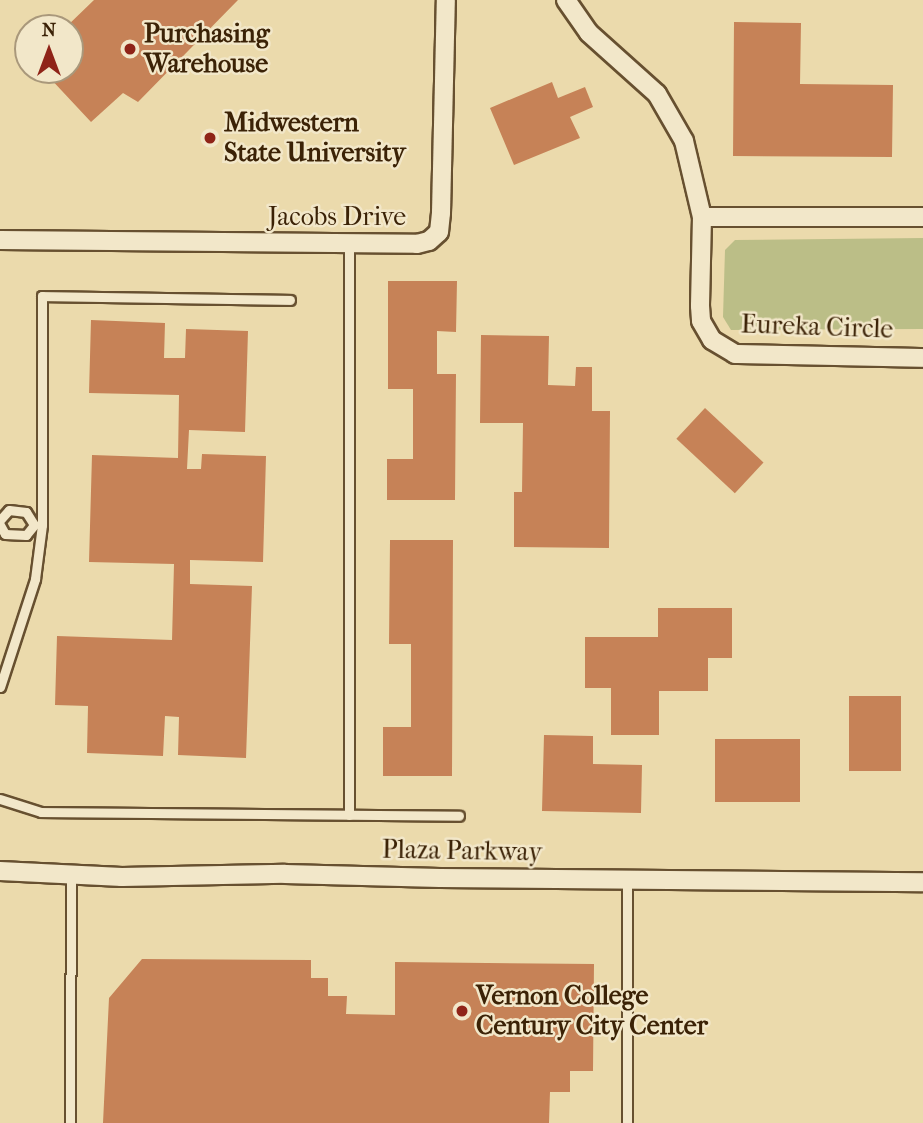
<!DOCTYPE html>
<style>
body{margin:0}
#map{position:relative;width:923px;height:1123px;overflow:hidden;background:#ebdaac;font-family:"IM FELL French Canon",serif}
div>[style]{position:absolute}
.green>*{inset:0;background:#bbbe87}
.building>*{inset:0;background:#c68257;transform-origin:0 0}
.roads{filter:drop-shadow(2px 0 #675030) drop-shadow(-2px 0 #675030) drop-shadow(0 2px #675030) drop-shadow(0 -2px #675030)}
.service>*{height:9px;margin:-4.5px;padding:0 4.5px;transform-origin:4.5px;border-radius:4.5px;background:#f2e7c9}
.minor>*{height:18px;margin:-9px;padding:0 9px;transform-origin:9px;border-radius:9px;background:#f2e7c9}
.dots>*{width:19px;height:19px;translate:-50% -50%;box-sizing:border-box;border:4px solid #f2e7c9;border-radius:50%}
span{translate:-50% -50%;white-space:nowrap;text-align:center;line-height:1.15;-webkit-text-stroke:5px #f2e7c9;paint-order:stroke}
.poi-label{font-size:26px;color:#3b2206;font-weight:700}
.left{translate:0 -50%;text-align:left}
.street-label{font-size:26px;color:#3b2206}
.north{position:absolute;left:14px;top:14px;width:70px;height:70px;box-sizing:border-box;background:#f2e7c9;border:2px solid #a9987b;border-radius:50%;rotate:0deg;font-size:19px;font-weight:700;line-height:28px;text-align:center;color:#3b2206}
.north::after{content:'';display:block;margin:auto;width:24px;height:32px;background:#8f2418;clip-path:polygon(50% 0,100% 100%,50% 72%,0 100%)}
</style>
<div id="map">
<div class="green">
<div style="clip-path:polygon(923px 238px,923px 329px,731px 330px,723px 317px,725px 250px,735px 240px)"></div>
</div>
<div class="building">
<div style="clip-path:polygon(94px 0,238px 0,138px 102px,123px 93px,91px 122px,48px 76px,48px 70px,70px 70px,70px 28px,65px 28px)"></div>
<div style="clip-path:polygon(734px 22px,801px 23px,800px 84px,893px 85px,892px 157px,733px 156px)"></div>
<div style="clip-path:polygon(552px 82px,558px 98px,585px 87px,593px 107px,570px 117px,580px 138px,514px 165px,490px 108px)"></div>
<div style="clip-path:polygon(388px 281px,457px 281px,456px 332px,437px 331px,437px 374px,456px 374px,455px 500px,387px 500px,387px 459px,413px 459px,413px 389px,388px 389px)"></div>
<div style="clip-path:polygon(91px 320px,165px 323px,164px 358px,185px 358px,186px 329px,248px 331px,245px 432px,189px 430px,187px 469px,201px 469px,202px 454px,266px 456px,263px 562px,190px 560px,190px 584px,252px 586px,246px 758px,178px 755px,179px 717px,165px 716px,163px 756px,87px 753px,88px 706px,55px 705px,57px 636px,172px 640px,174px 564px,89px 562px,92px 455px,178px 458px,179px 395px,89px 393px)"></div>
<div style="clip-path:polygon(481px 335px,549px 336px,548px 385px,575px 386px,576px 367px,592px 367px,592px 411px,610px 411px,609px 548px,514px 547px,514px 492px,522px 492px,523px 423px,480px 423px)"></div>
<div style="left:705px;top:408px;width:80px;height:42px;rotate:43deg"></div>
<div style="clip-path:polygon(390px 540px,453px 540px,452px 776px,383px 776px,383px 727px,411px 727px,411px 644px,389px 644px)"></div>
<div style="clip-path:polygon(658px 608px,732px 608px,732px 658px,708px 658px,708px 691px,659px 691px,659px 735px,611px 735px,611px 688px,585px 688px,585px 637px,658px 637px)"></div>
<div style="left:849px;top:696px;width:52px;height:75px"></div>
<div style="clip-path:polygon(544px 735px,593px 736px,593px 764px,642px 765px,641px 813px,542px 811px)"></div>
<div style="left:715px;top:739px;width:85px;height:63px"></div>
<div style="clip-path:polygon(142px 959px,311px 960px,311px 978px,328px 978px,328px 996px,347px 996px,346px 1014px,395px 1015px,395px 962px,594px 964px,593px 1071px,570px 1071px,570px 1092px,550px 1092px,549px 1123px,103px 1123px,109px 998px)"></div>
</div>
<div class="roads">
<div class="service">
<div style="left:349px;top:243px;width:572px;rotate:90deg"></div>
<div style="left:0;top:520px;width:13px;rotate:-48deg"></div>
<div style="left:9px;top:510px;width:17px;rotate:7deg"></div>
<div style="left:26px;top:512px;width:15px;rotate:58deg"></div>
<div style="left:0;top:525px;width:10px;rotate:61deg"></div>
<div style="left:5px;top:534px;width:21px;rotate:3deg"></div>
<div style="left:26px;top:535px;width:13px;rotate:-51deg"></div>
<div style="left:0;top:687px;width:114px;rotate:-72deg"></div>
<div style="left:35px;top:579px;width:54px;rotate:-82.6deg"></div>
<div style="left:42px;top:525px;width:229px;rotate:-90deg"></div>
<div style="left:42px;top:296px;width:248px;rotate:0.9deg"></div>
<div style="left:0;top:799px;width:43px;rotate:17.6deg"></div>
<div style="left:41px;top:812px;width:418px;rotate:0.5deg"></div>
<div style="left:70px;top:1123px;width:247px;rotate:-89.8deg"></div>
<div style="left:627px;top:1123px;width:244px;rotate:-90deg"></div>
</div>
<div class="minor">
<div style="left:566px;top:0;width:40px;rotate:55.1deg"></div>
<div style="left:589px;top:33px;width:91px;rotate:41.9deg"></div>
<div style="left:657px;top:94px;width:54px;rotate:60.1deg"></div>
<div style="left:684px;top:141px;width:78px;rotate:76.7deg"></div>
<div style="left:923px;top:217px;width:221px;rotate:180deg"></div>
<div style="left:702px;top:217px;width:89px;rotate:91.3deg"></div>
<div style="left:700px;top:306px;width:15px;rotate:86deg"></div>
<div style="left:701px;top:321px;width:22px;rotate:60deg"></div>
<div style="left:712px;top:340px;width:27px;rotate:31deg"></div>
<div style="left:735px;top:354px;width:188px;rotate:1.2deg"></div>
<div style="left:0;top:240px;width:417px;rotate:0.5deg"></div>
<div style="left:417px;top:244px;width:12px;rotate:-14deg"></div>
<div style="left:429px;top:241px;width:13px;rotate:-42deg"></div>
<div style="left:439px;top:232px;width:19px;rotate:-84deg"></div>
<div style="left:441px;top:213px;width:213px;rotate:-88.7deg"></div>
<div style="left:0;top:871px;width:122px;rotate:2.8deg"></div>
<div style="left:122px;top:877px;width:163px;rotate:-1.1deg"></div>
<div style="left:285px;top:874px;width:155px;rotate:1.5deg"></div>
<div style="left:440px;top:878px;width:483px;rotate:0.5deg"></div>
</div>
</div>
<div class="dots">
<div style="left:130px;top:49px;background:#8f2418"></div>
<div style="left:210px;top:138px;background:#8f2418"></div>
<div style="left:462px;top:1011px;background:#8f2418"></div>
</div>
<div class="poi-label">
<span class="left" style="left:144px;top:49px">Purchasing<br>Warehouse</span>
<span class="left" style="left:224px;top:138px">Midwestern<br>State University</span>
<span class="left" style="left:476px;top:1011px">Vernon College<br>Century City Center</span>
</div>
<div class="street-label">
<span style="left:337px;top:217px">Jacobs Drive</span>
<span style="left:817px;top:327px;rotate:2deg">Eureka Circle</span>
<span style="left:462px;top:851px;rotate:1deg">Plaza Parkway</span>
</div>
<div class="north">N</div>
</div>
